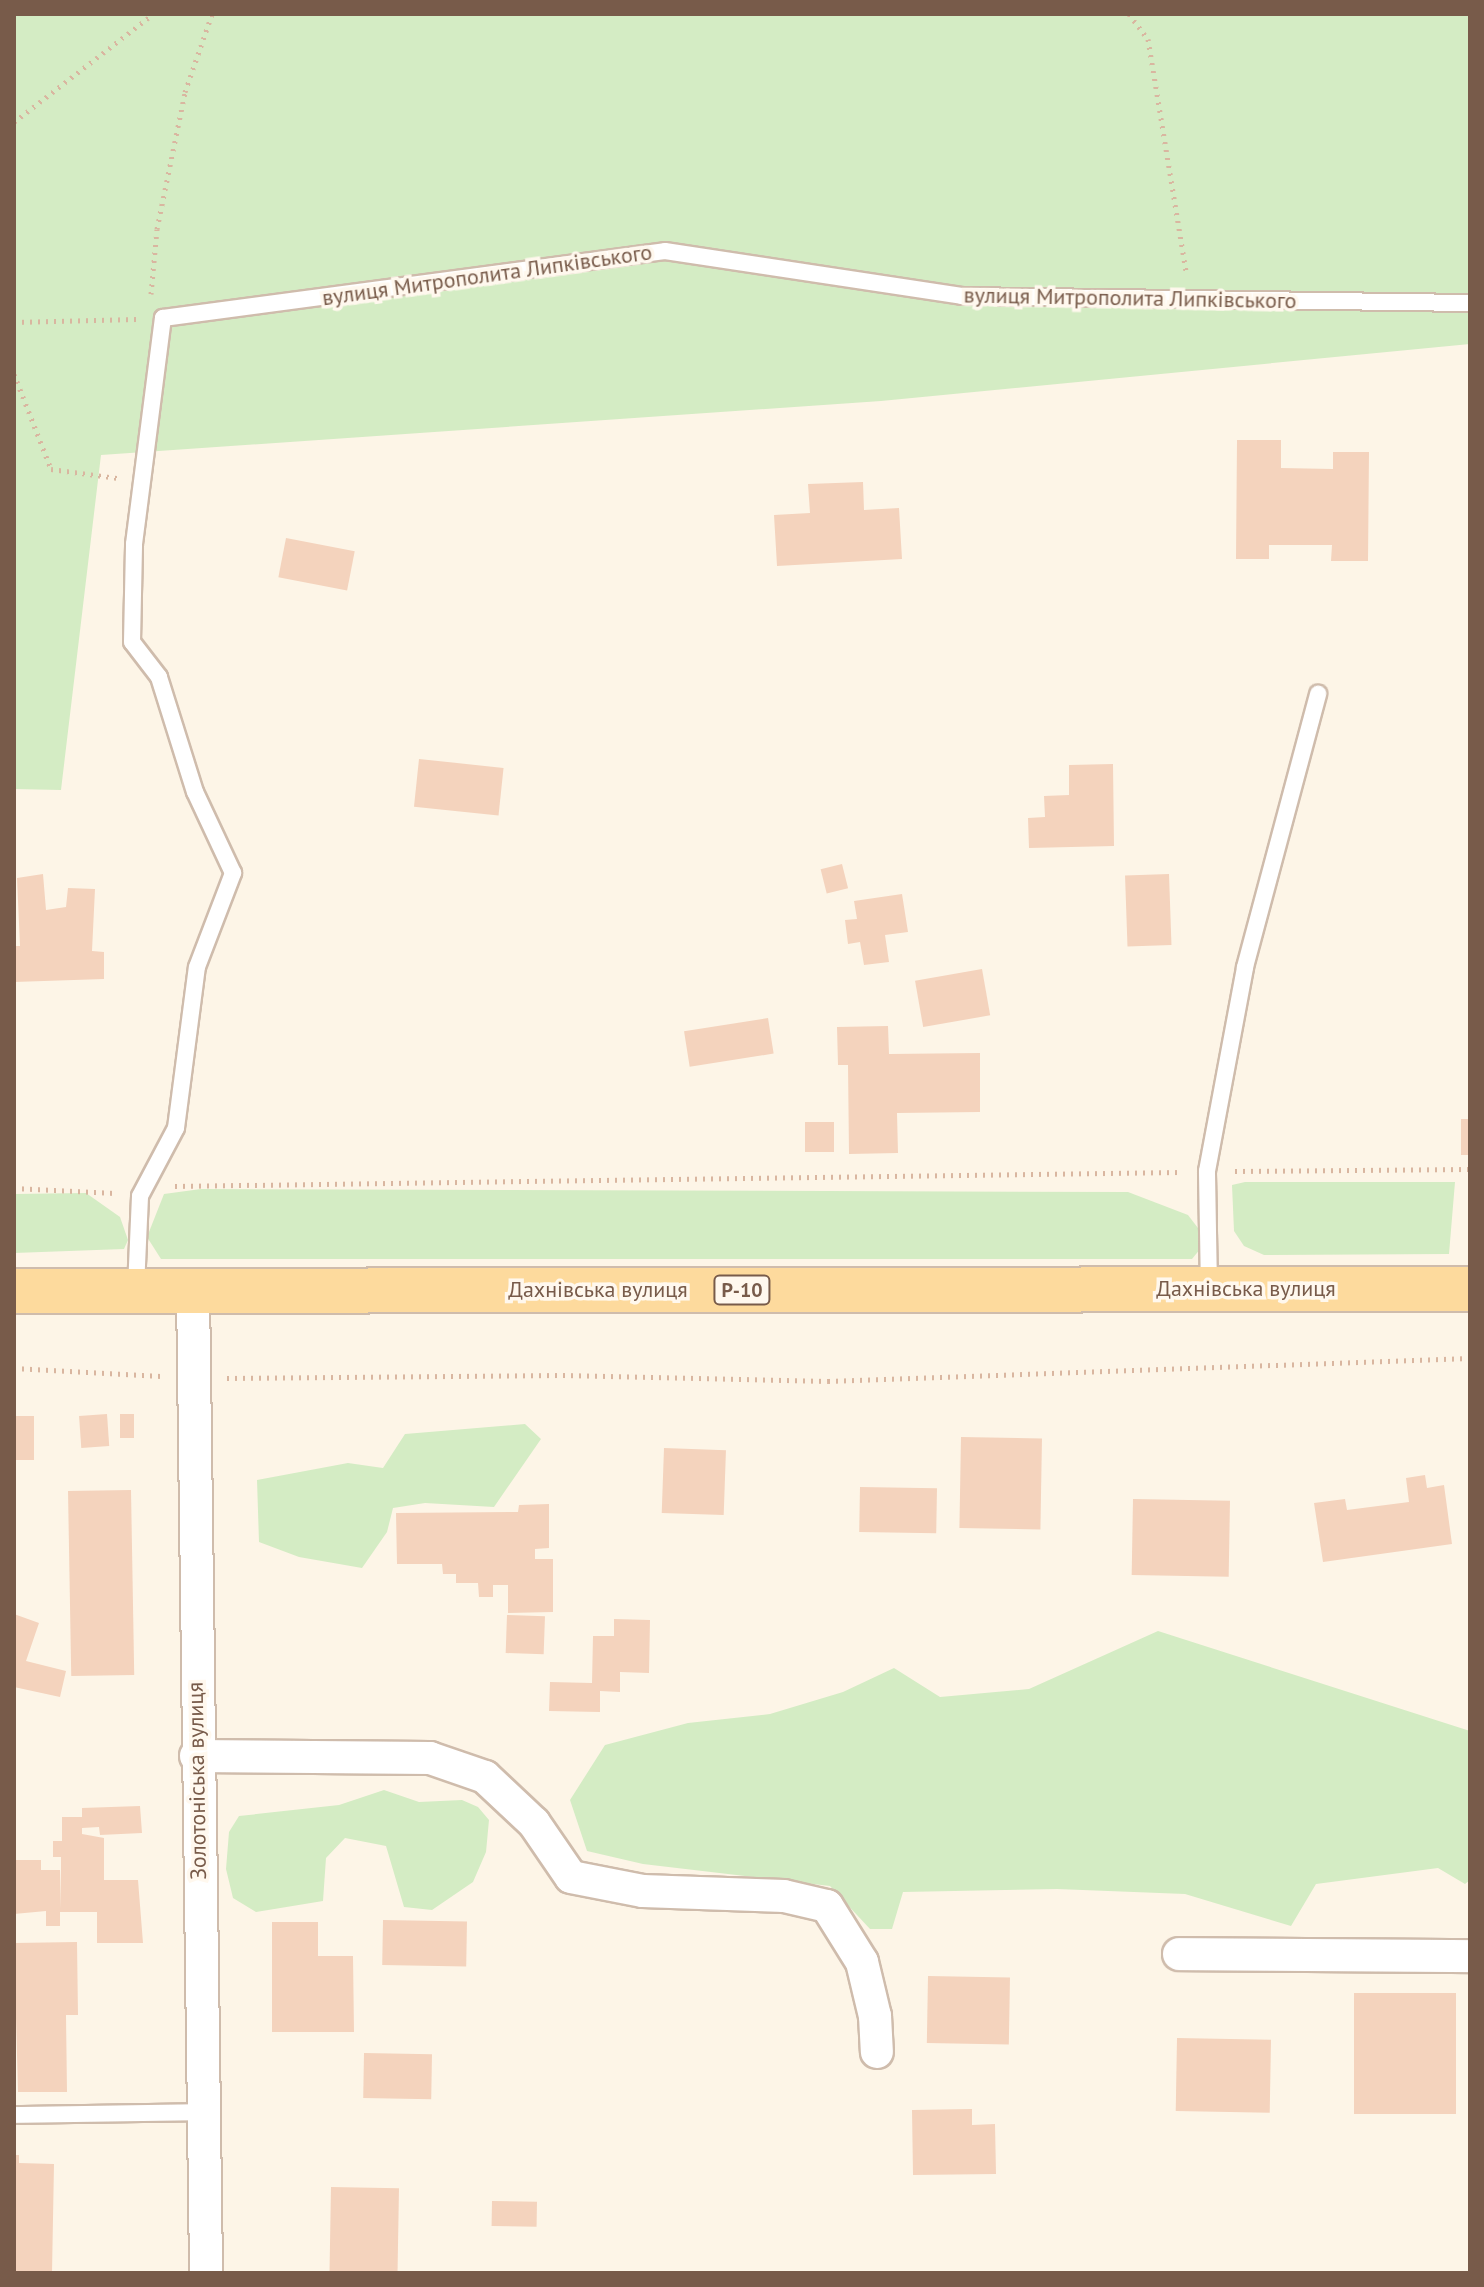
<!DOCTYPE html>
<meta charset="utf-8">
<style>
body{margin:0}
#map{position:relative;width:1484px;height:2287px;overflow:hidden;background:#fdf5e7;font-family:"PT Sans",sans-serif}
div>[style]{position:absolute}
.green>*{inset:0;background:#d4ecc4}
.building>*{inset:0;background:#f4d3bd;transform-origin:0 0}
.path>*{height:5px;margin-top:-2.5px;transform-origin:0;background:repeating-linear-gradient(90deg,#d9b6a0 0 2px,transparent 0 8px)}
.roads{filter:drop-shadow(2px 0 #cfbcac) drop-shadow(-2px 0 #cfbcac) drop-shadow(0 2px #cfbcac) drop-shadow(0 -2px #cfbcac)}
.lane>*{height:16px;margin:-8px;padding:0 8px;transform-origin:8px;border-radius:8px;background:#fff}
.street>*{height:32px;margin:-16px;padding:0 16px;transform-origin:16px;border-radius:16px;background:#fff}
.primary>*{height:44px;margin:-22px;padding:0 22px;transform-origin:22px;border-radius:22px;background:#fdda9d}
span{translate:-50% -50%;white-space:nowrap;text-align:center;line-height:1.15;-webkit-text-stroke:7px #fff8ee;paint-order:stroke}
.shield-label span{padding:2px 6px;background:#fff8ee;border:2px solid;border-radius:6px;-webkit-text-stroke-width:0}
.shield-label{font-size:20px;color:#785b4a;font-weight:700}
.street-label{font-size:22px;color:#785b4a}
.frame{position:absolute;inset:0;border:16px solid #785b4a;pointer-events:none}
</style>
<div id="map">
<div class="green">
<div style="clip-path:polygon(14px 14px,1470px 14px,1470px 344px,881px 401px,101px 455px,61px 790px,14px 789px)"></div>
<div style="clip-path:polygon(1245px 1182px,1455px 1182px,1449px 1254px,1264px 1255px,1244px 1246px,1234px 1231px,1232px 1185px)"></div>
<div style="clip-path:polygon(201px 1189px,1128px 1192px,1188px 1215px,1201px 1232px,1201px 1248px,1192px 1259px,161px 1259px,147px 1237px,164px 1194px)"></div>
<div style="clip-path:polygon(86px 1193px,120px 1217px,128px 1240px,124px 1249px,14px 1253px,14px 1194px)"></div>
<div style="clip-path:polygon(525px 1424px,541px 1439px,494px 1507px,425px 1503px,393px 1508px,387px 1532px,362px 1568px,299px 1557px,259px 1542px,257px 1480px,348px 1463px,383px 1468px,405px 1434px)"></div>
<div style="clip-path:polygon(1158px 1631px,1470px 1731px,1470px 1880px,1465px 1884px,1438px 1868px,1316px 1884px,1291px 1926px,1185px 1894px,1057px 1889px,903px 1892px,892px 1929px,870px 1929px,830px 1886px,643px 1864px,587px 1851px,570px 1800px,605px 1745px,688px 1723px,770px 1714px,843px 1692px,894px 1668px,940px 1697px,1029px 1689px)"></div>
<div style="clip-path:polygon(384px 1790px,419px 1802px,462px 1800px,478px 1807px,489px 1820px,486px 1852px,473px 1882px,432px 1910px,404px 1907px,386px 1846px,345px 1838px,326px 1858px,323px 1901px,256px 1912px,233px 1898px,226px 1869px,229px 1832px,239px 1816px,339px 1805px)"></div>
</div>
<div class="building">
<div style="clip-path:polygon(1237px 440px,1281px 440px,1281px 468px,1333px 469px,1333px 452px,1369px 452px,1368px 561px,1331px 561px,1332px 545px,1269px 545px,1269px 559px,1236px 559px)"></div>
<div style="clip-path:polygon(863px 482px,864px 510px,899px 508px,902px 559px,777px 566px,774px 515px,810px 513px,808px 484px)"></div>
<div style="left:286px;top:538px;width:70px;height:40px;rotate:11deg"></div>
<div style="left:419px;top:759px;width:85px;height:48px;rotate:6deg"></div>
<div style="clip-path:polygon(1113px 764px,1114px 846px,1029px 848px,1028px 818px,1045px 817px,1044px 796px,1069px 795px,1069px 765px)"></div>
<div style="left:842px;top:864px;width:25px;height:22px;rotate:76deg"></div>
<div style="clip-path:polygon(43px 874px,46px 910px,66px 907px,68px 888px,95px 889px,92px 951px,104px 952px,104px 979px,14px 982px,14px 946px,20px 946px,17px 878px)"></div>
<div style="left:1169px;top:874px;width:71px;height:44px;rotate:88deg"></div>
<div style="clip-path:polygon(902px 894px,908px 932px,885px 935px,889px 962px,864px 965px,860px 942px,848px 944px,845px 920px,857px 919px,854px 901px)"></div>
<div style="left:982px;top:969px;width:47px;height:68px;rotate:80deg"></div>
<div style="left:768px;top:1018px;width:36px;height:85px;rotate:81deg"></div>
<div style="clip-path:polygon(888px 1026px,889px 1054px,980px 1053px,980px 1112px,897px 1113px,898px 1153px,849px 1154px,848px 1065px,838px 1065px,837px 1027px)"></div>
<div style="left:1461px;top:1119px;width:9px;height:36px"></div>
<div style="left:805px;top:1122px;width:29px;height:30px"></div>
<div style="left:107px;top:1414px;width:32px;height:28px;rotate:86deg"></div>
<div style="left:120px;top:1414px;width:14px;height:24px"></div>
<div style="left:34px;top:1416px;width:44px;height:20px;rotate:90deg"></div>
<div style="left:961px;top:1437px;width:81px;height:91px;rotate:1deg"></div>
<div style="left:664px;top:1448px;width:62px;height:65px;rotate:2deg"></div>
<div style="clip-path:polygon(1425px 1475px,1427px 1488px,1444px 1485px,1452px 1544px,1323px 1562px,1314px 1503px,1345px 1499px,1347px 1510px,1409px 1502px,1406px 1478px)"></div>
<div style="left:860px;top:1487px;width:77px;height:45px;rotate:1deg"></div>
<div style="left:131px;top:1490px;width:185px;height:63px;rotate:89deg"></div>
<div style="left:1133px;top:1499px;width:97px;height:76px;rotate:1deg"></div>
<div style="clip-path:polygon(549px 1504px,549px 1548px,535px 1549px,535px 1559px,553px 1559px,553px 1612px,508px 1613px,508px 1585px,493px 1585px,493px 1597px,479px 1597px,478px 1583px,456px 1583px,456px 1574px,443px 1574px,442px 1564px,397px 1564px,396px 1513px,518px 1512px,519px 1505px)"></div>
<div style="clip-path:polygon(14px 1614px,39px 1623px,26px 1661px,66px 1671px,60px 1697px,14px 1687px)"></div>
<div style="left:507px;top:1615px;width:38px;height:38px;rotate:2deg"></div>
<div style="clip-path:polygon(614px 1619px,650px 1620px,649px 1673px,620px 1672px,620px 1692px,600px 1691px,600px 1712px,549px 1711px,550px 1682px,592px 1683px,593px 1636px,614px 1636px)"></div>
<div style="clip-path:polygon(140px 1806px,142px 1833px,100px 1835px,99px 1827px,82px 1828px,82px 1834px,104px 1838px,104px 1880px,138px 1880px,143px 1943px,97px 1943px,97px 1912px,60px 1912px,60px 1926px,46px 1926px,46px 1911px,14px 1914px,14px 1860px,41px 1860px,41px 1870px,60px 1870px,61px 1909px,61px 1857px,53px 1857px,53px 1841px,62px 1841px,62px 1817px,82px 1817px,82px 1808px)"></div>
<div style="left:383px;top:1920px;width:84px;height:45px;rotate:1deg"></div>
<div style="clip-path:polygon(272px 1922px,318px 1922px,318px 1956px,353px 1956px,354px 2032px,272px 2032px)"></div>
<div style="clip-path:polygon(77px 1942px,78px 2015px,66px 2015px,67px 2092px,18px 2092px,14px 1943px)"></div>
<div style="left:928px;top:1976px;width:82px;height:67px;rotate:1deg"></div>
<div style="left:1354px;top:1993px;width:102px;height:121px"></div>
<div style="left:1177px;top:2038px;width:94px;height:73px;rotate:1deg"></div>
<div style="left:364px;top:2053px;width:68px;height:45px;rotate:1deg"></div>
<div style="clip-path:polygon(972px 2109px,972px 2125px,995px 2124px,996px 2174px,913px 2175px,912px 2110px)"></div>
<div style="clip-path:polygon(14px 2155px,19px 2155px,19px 2163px,54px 2164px,52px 2273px,14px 2273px)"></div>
<div style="left:331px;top:2187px;width:68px;height:86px;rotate:1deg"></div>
<div style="left:492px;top:2201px;width:45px;height:25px;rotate:1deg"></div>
</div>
<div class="path">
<div style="left:1129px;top:14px;width:31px;rotate:53deg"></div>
<div style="left:1148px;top:39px;width:236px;rotate:80.7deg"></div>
<div style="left:14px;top:122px;width:176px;rotate:-37.8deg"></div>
<div style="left:151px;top:294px;width:65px;rotate:-84.7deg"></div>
<div style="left:157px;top:229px;width:140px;rotate:-78.4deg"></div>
<div style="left:185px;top:92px;width:83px;rotate:-70.9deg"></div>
<div style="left:14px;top:322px;width:123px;rotate:-1.4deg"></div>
<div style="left:14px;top:374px;width:102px;rotate:68.7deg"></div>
<div style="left:51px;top:469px;width:68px;rotate:7.7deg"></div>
<div style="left:1235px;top:1171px;width:235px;rotate:-0.5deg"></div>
<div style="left:175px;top:1186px;width:1006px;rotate:-0.8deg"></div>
<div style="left:14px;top:1188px;width:101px;rotate:2.8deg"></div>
<div style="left:14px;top:1368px;width:147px;rotate:3.1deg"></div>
<div style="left:227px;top:1378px;width:336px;rotate:-0.5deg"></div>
<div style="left:563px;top:1375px;width:265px;rotate:1.3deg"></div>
<div style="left:828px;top:1381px;width:642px;rotate:-2.05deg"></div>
</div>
<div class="roads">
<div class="lane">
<div style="left:136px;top:1288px;width:92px;rotate:-87.5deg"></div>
<div style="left:140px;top:1196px;width:77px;rotate:-62.1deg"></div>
<div style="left:176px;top:1128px;width:162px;rotate:-82.6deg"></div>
<div style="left:197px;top:967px;width:101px;rotate:-69deg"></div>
<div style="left:233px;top:873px;width:89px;rotate:-115.1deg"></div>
<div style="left:195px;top:792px;width:121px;rotate:-107.4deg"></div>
<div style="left:159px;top:677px;width:44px;rotate:-127.6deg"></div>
<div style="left:132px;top:642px;width:98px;rotate:-88.8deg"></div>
<div style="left:134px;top:544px;width:228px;rotate:-82.7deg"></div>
<div style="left:163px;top:318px;width:506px;rotate:-7.6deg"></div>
<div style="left:665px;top:251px;width:300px;rotate:8.6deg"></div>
<div style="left:962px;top:296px;width:508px;rotate:0.79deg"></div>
<div style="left:1209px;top:1288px;width:117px;rotate:-91deg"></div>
<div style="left:1207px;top:1171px;width:208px;rotate:-79.4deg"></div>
<div style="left:1245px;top:967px;width:283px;rotate:-75deg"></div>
<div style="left:14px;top:2115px;width:189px;rotate:-0.9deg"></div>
</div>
<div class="street">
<div style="left:193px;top:1290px;width:983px;rotate:89.24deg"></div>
<div style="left:196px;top:1756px;width:234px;rotate:0.5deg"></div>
<div style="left:430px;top:1758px;width:58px;rotate:19.1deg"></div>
<div style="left:485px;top:1777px;width:67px;rotate:43.2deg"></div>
<div style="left:534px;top:1823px;width:65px;rotate:55.6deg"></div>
<div style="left:571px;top:1877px;width:73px;rotate:11deg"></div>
<div style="left:643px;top:1891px;width:141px;rotate:2deg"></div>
<div style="left:784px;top:1896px;width:44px;rotate:13.1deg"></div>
<div style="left:827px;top:1906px;width:66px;rotate:58deg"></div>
<div style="left:862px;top:1962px;width:56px;rotate:76.5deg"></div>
<div style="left:875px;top:2016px;width:36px;rotate:87deg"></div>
<div style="left:1179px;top:1954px;width:291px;rotate:0.4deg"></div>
</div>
<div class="primary">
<div style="left:14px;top:1291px;width:1456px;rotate:-0.08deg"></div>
</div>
</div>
<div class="shield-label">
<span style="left:742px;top:1290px">Р-10</span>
</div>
<div class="street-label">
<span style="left:487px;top:275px;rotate:-8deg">вулиця Митрополита Липківського</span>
<span style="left:1130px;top:298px;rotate:1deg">вулиця Митрополита Липківського</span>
<span style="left:1246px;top:1289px">Дахнівська вулиця</span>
<span style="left:598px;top:1290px">Дахнівська вулиця</span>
<span style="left:197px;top:1781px;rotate:-91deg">Золотоніська вулиця</span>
</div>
<div class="frame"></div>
</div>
